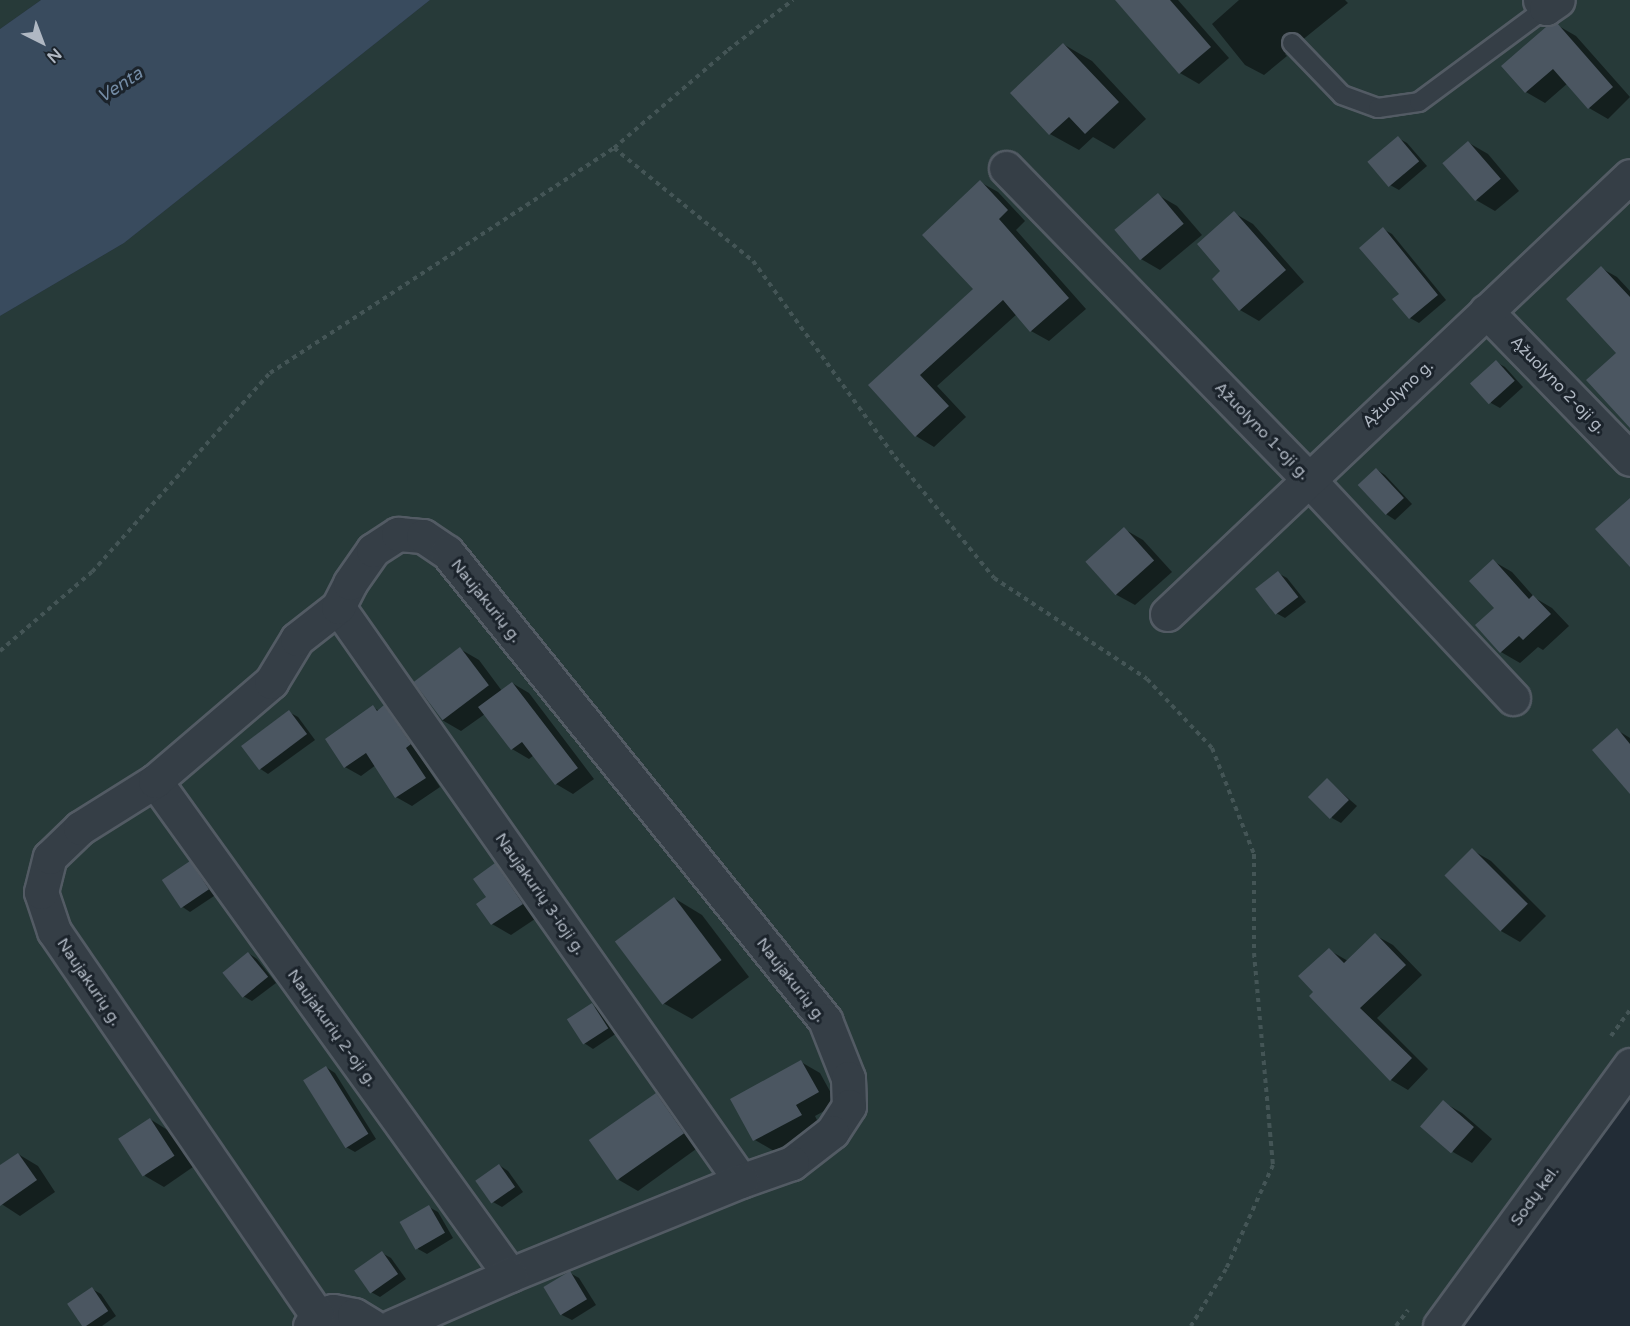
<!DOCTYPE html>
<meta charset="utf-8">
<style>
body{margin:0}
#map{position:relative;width:1630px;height:1326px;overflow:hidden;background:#222c36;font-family:"Varela Round",sans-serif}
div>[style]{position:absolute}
.green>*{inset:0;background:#273a39}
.water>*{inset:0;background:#394b5e}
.shadow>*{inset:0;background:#0007}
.building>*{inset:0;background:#4b5661;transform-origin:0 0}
.path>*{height:4px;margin-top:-2px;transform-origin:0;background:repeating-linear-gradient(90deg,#445556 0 4.5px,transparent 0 9px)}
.roads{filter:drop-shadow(2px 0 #535b64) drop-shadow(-2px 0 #535b64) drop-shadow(0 2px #535b64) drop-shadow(0 -2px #535b64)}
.service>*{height:18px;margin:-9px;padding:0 9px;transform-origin:9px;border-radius:9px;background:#353e46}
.minor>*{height:33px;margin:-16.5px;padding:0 16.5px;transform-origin:16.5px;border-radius:16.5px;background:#353e46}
span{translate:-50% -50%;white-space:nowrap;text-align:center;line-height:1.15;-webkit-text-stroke:6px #1b232b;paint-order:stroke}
.street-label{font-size:16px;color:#b0b8c3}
.water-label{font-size:18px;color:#738ba4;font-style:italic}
.north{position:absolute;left:12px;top:12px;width:60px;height:60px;-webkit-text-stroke:4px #1b232b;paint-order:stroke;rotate:138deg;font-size:16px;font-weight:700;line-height:24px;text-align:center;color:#b0b8c3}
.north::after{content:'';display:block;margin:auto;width:21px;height:27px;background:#b0b8c3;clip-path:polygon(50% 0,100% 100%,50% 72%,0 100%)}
</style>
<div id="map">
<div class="green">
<div style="clip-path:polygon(0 0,41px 0,0 29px)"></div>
<div style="clip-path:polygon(430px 0,1630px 0,1630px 1047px,1427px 1326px,0 1326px,0 316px,124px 243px)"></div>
</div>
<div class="water">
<div style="clip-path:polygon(41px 0,430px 0,124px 243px,0 316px,0 29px)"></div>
</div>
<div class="shadow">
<div style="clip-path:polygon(1130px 0,1178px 0,1229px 58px,1199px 84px,1180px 73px)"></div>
<div style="clip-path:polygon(1239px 0,1345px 0,1348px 3px,1285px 54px,1287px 56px,1264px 75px,1245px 65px,1212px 24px)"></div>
<div style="clip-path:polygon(1557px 25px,1576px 36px,1630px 97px,1608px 119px,1589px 108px,1568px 83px,1545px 103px,1526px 92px)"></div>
<div style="clip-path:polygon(1063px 44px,1092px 61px,1146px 119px,1114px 149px,1093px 137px,1079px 150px,1050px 134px,1012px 93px)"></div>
<div style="clip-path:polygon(1398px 138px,1407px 143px,1427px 166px,1399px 190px,1390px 185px,1370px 162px)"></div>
<div style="clip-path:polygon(1469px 143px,1488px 154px,1519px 191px,1495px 211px,1476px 200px,1444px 163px)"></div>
<div style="clip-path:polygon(980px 182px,998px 192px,1025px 221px,1016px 230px,1086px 309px,1049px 341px,1031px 331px,1017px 314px,937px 386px,966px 417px,934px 447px,916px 436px,870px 385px,975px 289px)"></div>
<div style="clip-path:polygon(1158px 195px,1177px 206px,1202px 235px,1160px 270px,1141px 259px)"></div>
<div style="clip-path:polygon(1234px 213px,1253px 224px,1304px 282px,1259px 321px,1240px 310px,1223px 271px)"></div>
<div style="clip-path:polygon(1383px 229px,1392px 234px,1446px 300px,1419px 323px,1410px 318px)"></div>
<div style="clip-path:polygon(1601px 268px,1617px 277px,1630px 291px,1630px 364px)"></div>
<div style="clip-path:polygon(1496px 362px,1505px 367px,1523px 387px,1500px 408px,1491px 403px)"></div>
<div style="clip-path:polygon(1376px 469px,1385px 475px,1412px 504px,1395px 520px,1386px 514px)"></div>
<div style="clip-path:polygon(1124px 529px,1143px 540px,1172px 572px,1135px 605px,1115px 594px,1087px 562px)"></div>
<div style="clip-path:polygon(1493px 561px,1512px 572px,1535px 598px,1552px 608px,1569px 626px,1543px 650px,1538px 647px,1520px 663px,1501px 652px)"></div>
<div style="clip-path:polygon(1278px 573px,1287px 578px,1306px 602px,1285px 618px,1276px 613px)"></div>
<div style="clip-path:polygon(460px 649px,479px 660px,502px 691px,512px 683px,529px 693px,594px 779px,573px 794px,556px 784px,534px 755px,529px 759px,512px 749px,485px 714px,461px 731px,442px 720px)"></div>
<div style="clip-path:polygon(373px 707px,379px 711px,384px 707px,400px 716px,426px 754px,421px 758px,440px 787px,412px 806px,396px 797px,376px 765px,361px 776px,345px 767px)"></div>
<div style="clip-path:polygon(289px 712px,298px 717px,315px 740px,268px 774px,259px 768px)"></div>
<div style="clip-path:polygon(1617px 730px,1630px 738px,1630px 785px)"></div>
<div style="clip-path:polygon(1327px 780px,1357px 806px,1341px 823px,1332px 818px)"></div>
<div style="clip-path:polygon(1472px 850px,1491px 861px,1546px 916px,1520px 942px,1501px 931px)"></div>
<div style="clip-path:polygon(190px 863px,199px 868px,217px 894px,190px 912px,181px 906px)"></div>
<div style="clip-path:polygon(495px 865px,514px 876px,541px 915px,511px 935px,492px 924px,488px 898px)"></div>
<div style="clip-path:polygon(674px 898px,702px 915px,749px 977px,692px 1019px,663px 1003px)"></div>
<div style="clip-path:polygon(1375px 935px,1393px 945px,1422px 975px,1377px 1018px,1428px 1069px,1408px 1090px,1391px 1080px,1329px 950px,1348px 961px)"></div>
<div style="clip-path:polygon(248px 953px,257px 959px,276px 983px,252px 1001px,243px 996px)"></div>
<div style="clip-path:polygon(592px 1005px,601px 1011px,617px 1033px,593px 1049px,584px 1043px)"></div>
<div style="clip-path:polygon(801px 1062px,820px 1073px,837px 1104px,815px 1116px,820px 1126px,774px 1151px,755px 1140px,732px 1099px)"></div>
<div style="clip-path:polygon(326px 1067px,335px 1073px,376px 1139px,355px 1152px,346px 1147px)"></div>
<div style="clip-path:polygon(656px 1095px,675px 1106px,703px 1144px,638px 1191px,619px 1180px)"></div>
<div style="clip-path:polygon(1443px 1102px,1462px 1113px,1492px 1139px,1472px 1163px,1453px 1152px)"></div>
<div style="clip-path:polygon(150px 1119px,169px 1131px,193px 1167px,164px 1187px,145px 1176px)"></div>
<div style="clip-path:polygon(18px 1154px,38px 1166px,55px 1192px,20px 1216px,0 1203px,0 1167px)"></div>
<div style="clip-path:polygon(499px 1165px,508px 1171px,523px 1192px,502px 1207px,493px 1202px)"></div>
<div style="clip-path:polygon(429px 1207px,438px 1212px,453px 1238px,427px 1254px,418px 1249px)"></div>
<div style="clip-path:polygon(382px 1253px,391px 1258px,406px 1279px,380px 1297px,371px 1292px)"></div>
<div style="clip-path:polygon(570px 1273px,579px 1278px,596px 1305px,572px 1320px,562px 1315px)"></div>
<div style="clip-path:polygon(92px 1289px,101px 1294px,116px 1316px,102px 1326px,84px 1326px,69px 1304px)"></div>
</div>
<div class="building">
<div style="clip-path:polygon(1115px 0,1170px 0,1211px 47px,1179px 74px)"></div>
<div style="clip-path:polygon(1557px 23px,1613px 87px,1588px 109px,1553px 69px,1525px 93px,1501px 66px,1546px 27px)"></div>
<div style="clip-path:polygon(1063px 43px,1119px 102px,1085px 134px,1069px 117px,1049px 135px,1010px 93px)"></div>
<div style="left:1398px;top:136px;width:33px;height:40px;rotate:50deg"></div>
<div style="left:1468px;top:141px;width:50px;height:34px;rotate:49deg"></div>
<div style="clip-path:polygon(980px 180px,1008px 210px,999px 219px,1069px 298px,1030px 332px,1003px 300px,920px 375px,949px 406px,915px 437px,868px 385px,973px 289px,922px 235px)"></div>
<div style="left:1158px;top:193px;width:40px;height:57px;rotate:50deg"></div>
<div style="clip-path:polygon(1234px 211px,1286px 270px,1239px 311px,1212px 279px,1220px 271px,1197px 244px)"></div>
<div style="clip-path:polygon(1383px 227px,1438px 295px,1409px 319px,1392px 299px,1399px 294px,1359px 248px)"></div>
<div style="clip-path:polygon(1601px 266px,1630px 297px,1630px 428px,1586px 380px,1616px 353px,1566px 299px)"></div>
<div style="left:1496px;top:360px;width:28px;height:35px;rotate:48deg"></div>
<div style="left:1376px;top:468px;width:41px;height:25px;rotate:47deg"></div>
<div style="clip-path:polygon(1630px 498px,1630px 567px,1595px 529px)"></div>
<div style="left:1124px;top:527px;width:45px;height:52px;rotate:48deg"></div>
<div style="clip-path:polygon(1493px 559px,1529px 599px,1533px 595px,1551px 614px,1523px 640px,1519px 636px,1500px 653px,1475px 625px,1494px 608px,1469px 581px)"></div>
<div style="left:1278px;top:571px;width:33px;height:29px;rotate:52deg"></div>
<div style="left:460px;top:647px;width:48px;height:58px;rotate:53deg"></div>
<div style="clip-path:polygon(512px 682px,578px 768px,555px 785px,522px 742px,511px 750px,478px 707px)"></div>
<div style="clip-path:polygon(373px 705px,377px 711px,384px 705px,411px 744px,406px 748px,426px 778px,395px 798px,366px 753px,344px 768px,325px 739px)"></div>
<div style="left:289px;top:710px;width:30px;height:60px;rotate:53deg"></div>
<div style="clip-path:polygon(1617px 728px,1630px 744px,1630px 794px,1592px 750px)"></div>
<div style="left:1327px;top:778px;width:31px;height:27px;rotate:45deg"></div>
<div style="left:1472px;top:848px;width:79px;height:39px;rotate:45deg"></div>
<div style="left:190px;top:861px;width:34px;height:34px;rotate:56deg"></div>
<div style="clip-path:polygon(495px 863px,523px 904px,491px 925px,476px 904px,486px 897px,473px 879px)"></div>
<div style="left:674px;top:897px;width:79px;height:74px;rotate:53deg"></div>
<div style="clip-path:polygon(1375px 933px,1406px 965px,1360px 1008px,1412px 1058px,1390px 1081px,1309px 996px,1313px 992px,1298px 976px,1329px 948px,1344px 963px)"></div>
<div style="left:248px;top:952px;width:32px;height:33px;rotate:51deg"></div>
<div style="left:592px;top:1003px;width:30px;height:30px;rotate:57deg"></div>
<div style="clip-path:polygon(801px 1060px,819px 1092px,796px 1105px,802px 1115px,753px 1141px,730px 1099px)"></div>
<div style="left:326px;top:1066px;width:80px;height:27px;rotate:58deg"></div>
<div style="left:656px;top:1093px;width:49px;height:82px;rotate:55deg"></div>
<div style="left:1443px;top:1100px;width:41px;height:35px;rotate:41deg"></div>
<div style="left:150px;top:1118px;width:45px;height:38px;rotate:57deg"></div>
<div style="clip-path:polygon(18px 1153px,37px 1180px,0 1206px,0 1165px)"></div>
<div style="left:499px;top:1164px;width:28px;height:29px;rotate:55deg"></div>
<div style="left:429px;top:1205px;width:32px;height:34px;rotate:60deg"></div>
<div style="left:382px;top:1251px;width:28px;height:34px;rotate:55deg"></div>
<div style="left:570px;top:1271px;width:33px;height:31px;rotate:59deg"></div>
<div style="left:92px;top:1287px;width:29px;height:30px;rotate:56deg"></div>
</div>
<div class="path">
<div style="left:614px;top:148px;width:179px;rotate:39.1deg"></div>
<div style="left:753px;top:261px;width:242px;rotate:54.1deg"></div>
<div style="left:895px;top:457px;width:156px;rotate:50.7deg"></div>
<div style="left:994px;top:578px;width:183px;rotate:33.4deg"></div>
<div style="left:1147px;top:679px;width:95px;rotate:46.7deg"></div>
<div style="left:1212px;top:748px;width:114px;rotate:68.4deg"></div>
<div style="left:1254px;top:854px;width:99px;rotate:90deg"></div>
<div style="left:1254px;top:953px;width:213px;rotate:84.9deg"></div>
<div style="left:1273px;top:1165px;width:114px;rotate:114.3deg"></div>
<div style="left:1226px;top:1269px;width:67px;rotate:121.6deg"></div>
<div style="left:0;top:651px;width:121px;rotate:-40.7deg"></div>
<div style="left:92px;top:572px;width:267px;rotate:-48.2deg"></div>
<div style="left:270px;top:373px;width:411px;rotate:-33.2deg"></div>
<div style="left:614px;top:148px;width:150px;rotate:-40.7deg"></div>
<div style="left:728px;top:50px;width:82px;rotate:-37.6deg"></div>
<div style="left:1611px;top:1036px;width:32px;rotate:-54deg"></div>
<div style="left:1396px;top:1326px;width:20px;rotate:-53deg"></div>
</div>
<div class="roads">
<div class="service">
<div style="left:1292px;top:43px;width:72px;rotate:46.1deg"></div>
<div style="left:1342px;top:95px;width:38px;rotate:20deg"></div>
<div style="left:1378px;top:108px;width:41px;rotate:-8.3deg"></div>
<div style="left:1419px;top:102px;width:158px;rotate:-36.5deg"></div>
</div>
<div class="minor">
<div style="left:1540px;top:0;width:10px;rotate:53deg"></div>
<div style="left:1546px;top:8px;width:14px;rotate:-34deg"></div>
<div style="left:1006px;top:168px;width:434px;rotate:45.8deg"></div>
<div style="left:1308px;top:479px;width:300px;rotate:46.9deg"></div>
<div style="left:1486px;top:311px;width:206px;rotate:45.8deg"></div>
<div style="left:338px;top:607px;width:701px;rotate:54.93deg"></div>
<div style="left:1167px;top:614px;width:637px;rotate:-43.41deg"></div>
<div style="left:155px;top:781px;width:608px;rotate:54.3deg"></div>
<div style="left:317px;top:1315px;width:16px;rotate:-14deg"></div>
<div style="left:333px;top:1311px;width:21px;rotate:11deg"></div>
<div style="left:354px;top:1315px;width:21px;rotate:31deg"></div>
<div style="left:310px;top:1326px;width:13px;rotate:-58deg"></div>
<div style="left:317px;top:1315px;width:465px;rotate:-124.4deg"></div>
<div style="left:54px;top:931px;width:41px;rotate:-108.4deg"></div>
<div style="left:41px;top:892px;width:36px;rotate:-76deg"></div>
<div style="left:50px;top:857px;width:42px;rotate:-44deg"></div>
<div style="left:80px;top:828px;width:89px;rotate:-32.1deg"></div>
<div style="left:155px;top:781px;width:153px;rotate:-40.5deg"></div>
<div style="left:271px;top:682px;width:50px;rotate:-58.8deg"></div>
<div style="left:297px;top:639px;width:52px;rotate:-38deg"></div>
<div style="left:338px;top:607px;width:27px;rotate:-63deg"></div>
<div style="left:350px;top:583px;width:40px;rotate:-55.1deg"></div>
<div style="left:373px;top:550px;width:30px;rotate:-33deg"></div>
<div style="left:398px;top:534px;width:25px;rotate:5deg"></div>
<div style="left:423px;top:536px;width:29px;rotate:34deg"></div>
<div style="left:447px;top:552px;width:602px;rotate:51.07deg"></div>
<div style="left:825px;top:1020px;width:62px;rotate:68.4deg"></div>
<div style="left:848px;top:1078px;width:28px;rotate:88deg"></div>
<div style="left:849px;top:1106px;width:31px;rotate:123deg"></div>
<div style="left:832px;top:1132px;width:51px;rotate:142.2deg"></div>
<div style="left:792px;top:1163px;width:54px;rotate:160.6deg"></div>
<div style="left:741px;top:1181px;width:249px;rotate:157.9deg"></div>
<div style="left:510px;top:1275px;width:128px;rotate:156.4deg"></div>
<div style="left:1440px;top:1326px;width:323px;rotate:-53.9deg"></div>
</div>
</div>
<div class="street-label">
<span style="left:1558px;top:385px;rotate:46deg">Ąžuolyno 2-oji g.</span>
<span style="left:1398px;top:394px;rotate:-43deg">Ąžuolyno g.</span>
<span style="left:1262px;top:431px;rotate:46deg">Ąžuolyno 1-oji g.</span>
<span style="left:486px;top:601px;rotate:51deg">Naujakurių g.</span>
<span style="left:540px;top:894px;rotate:55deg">Naujakurių 3-ioji g.</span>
<span style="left:791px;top:980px;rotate:52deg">Naujakurių g.</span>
<span style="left:89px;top:982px;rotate:56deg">Naujakurių g.</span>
<span style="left:332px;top:1028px;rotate:54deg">Naujakurių 2-oji g.</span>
<span style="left:1535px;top:1196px;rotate:-54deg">Sodų kel.</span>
</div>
<div class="water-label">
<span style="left:120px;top:85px;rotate:-33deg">Venta</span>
</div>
<div class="north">N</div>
</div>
